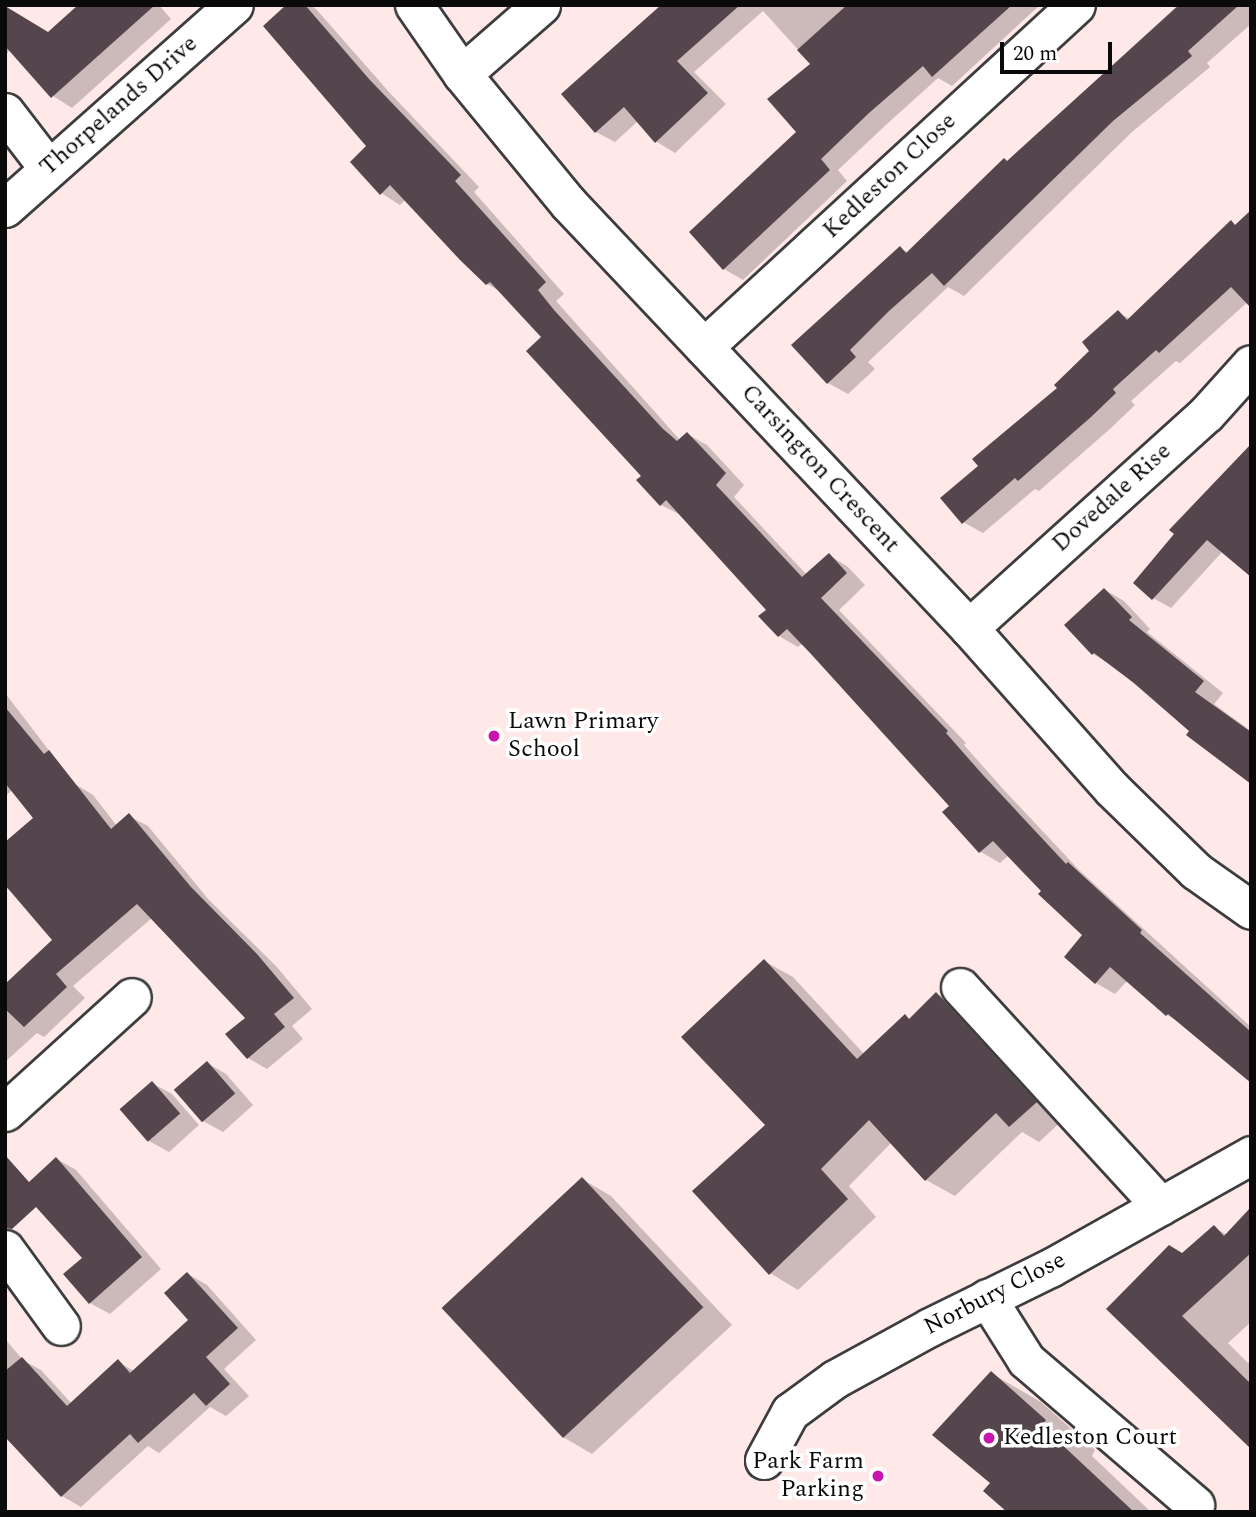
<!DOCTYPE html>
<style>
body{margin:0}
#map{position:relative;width:1256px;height:1517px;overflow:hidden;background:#ffe8e8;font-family:Spectral,serif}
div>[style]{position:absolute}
.shadow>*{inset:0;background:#0003}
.building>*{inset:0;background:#54464c;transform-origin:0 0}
.roads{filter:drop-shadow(2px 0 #3d3d3d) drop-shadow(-2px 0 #3d3d3d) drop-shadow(0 2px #3d3d3d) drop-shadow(0 -2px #3d3d3d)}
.minor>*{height:37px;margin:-18.5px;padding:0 18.5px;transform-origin:18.5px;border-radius:18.5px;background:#fff}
.dots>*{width:19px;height:19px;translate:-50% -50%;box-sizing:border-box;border:4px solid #fff;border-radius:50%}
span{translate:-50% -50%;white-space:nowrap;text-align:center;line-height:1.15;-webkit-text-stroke:7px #fff;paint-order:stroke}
.street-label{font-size:24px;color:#0a0a0a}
.poi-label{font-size:24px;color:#0a0a0a}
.left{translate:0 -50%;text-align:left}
.right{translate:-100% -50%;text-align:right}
.frame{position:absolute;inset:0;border:7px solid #0a0a0a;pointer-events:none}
.scale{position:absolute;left:1000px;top:42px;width:112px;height:32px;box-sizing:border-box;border:4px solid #0a0a0a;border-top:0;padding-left:9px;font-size:21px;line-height:24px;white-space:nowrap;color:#0a0a0a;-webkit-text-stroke:5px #fff;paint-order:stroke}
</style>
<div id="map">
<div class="shadow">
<div style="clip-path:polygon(81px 5px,159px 5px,171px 19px,72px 108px,53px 96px,10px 49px,5px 57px,5px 7px,49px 33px)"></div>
<div style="clip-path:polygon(289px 5px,310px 5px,316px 9px,389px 92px,479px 187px,474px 192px,564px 294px,556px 301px,680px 440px,687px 434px,707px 445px,744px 485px,734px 497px,807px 575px,829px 555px,848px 567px,865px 585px,839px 610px,966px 743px,964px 745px,1003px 789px,1079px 870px,1251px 1027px,1251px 1080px,1184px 1025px,1167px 1015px,1128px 980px,1115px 994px,1096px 983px,1085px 935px,1009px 855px,1000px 863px,981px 852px,945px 812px,952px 806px,803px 643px,798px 647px,779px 636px,768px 610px,681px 515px,661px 505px,544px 337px,503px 293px,487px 284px,406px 199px,400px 205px,381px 193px,369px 147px)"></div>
<div style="clip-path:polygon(664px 5px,1040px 5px,952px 86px,938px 78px,888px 123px,838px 170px,847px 181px,743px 280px,724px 269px,691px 232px,798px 132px,812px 65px,763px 11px,694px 72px,726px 104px,675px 153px,657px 142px,638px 121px,615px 142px,596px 132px)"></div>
<div style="clip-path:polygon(1178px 5px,1251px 5px,1251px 24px,1207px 63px,1210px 67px,1132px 132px,964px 296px,948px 287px,868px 362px,875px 369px,848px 394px,828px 383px,900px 248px,909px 253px)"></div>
<div style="clip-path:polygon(1231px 223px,1237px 226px,1251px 299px,1180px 363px,1176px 361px,1131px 401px,1135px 405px,1111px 428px,1039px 491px,1035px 489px,983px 533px,963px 522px,980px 466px,1060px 388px,1092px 351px,1118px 312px,1130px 319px)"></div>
<div style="clip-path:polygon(1251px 455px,1223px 551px,1171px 608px,1153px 598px)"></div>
<div style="clip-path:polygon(1105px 590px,1124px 601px,1150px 629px,1147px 632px,1223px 693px,1214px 704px,1251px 731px,1251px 783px,1112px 665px,1093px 654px)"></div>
<div style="clip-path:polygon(5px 693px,54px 757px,5px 796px)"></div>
<div style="clip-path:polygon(75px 784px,93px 795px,117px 826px,129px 816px,148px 826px,209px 900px,276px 966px,312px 1009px,292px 1026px,303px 1039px,267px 1069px,248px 1058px,248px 1018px,153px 917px,73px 986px,85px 998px,44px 1037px,37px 1033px,5px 1062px,5px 986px,54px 940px,16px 895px,5px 887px,5px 844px)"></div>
<div style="clip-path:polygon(764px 961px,793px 977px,865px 1055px,906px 1017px,911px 1020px,937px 994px,965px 1011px,1064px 1119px,1039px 1142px,1022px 1132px,955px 1196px,926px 1180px,892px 1142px,849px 1186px,876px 1217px,798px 1290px,770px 1273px)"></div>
<div style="clip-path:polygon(207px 1063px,226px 1074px,253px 1105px,223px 1132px,203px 1121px)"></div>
<div style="clip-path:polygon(152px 1083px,172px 1094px,199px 1125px,169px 1152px,149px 1141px)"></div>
<div style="clip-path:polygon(57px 1159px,76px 1170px,161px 1269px,110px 1314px,90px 1303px,84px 1258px)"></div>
<div style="clip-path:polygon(582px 1179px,611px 1196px,732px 1325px,592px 1454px,563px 1437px)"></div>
<div style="clip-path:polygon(1251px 1210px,1251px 1322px,1228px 1343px,1248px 1363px,1251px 1360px,1251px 1448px,1109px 1309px,1183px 1255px,1214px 1227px,1227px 1235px)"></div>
<div style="clip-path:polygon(188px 1274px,207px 1285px,256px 1340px,224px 1369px,249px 1396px,226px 1416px,210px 1407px,159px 1453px,148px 1446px,81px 1507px,62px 1496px,5px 1435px,5px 1339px,23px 1360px,41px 1370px,72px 1404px,118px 1362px,134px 1371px,191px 1320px)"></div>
<div style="clip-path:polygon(991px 1373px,1041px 1402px,1095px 1450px,1092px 1456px,1151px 1512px,1010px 1512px,993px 1483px)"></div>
</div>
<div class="building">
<div style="clip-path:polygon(78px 5px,155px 5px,51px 98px,5px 46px,5px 6px,48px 32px)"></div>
<div style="clip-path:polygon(286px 5px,305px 5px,369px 79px,461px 175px,455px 181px,546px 282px,538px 290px,554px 310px,662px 428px,677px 441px,687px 432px,726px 473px,716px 485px,802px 577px,829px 553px,847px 573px,821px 598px,948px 731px,946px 733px,983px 775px,1066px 864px,1068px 862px,1142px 930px,1140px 933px,1251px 1032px,1251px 1083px,1168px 1014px,1166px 1016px,1110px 967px,1095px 984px,1064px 957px,1082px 935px,1038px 894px,1041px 891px,993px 841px,979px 853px,942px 812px,949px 806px,811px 654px,787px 629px,778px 637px,758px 616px,766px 610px,666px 500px,660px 506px,636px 480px,641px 476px,526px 351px,541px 337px,490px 282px,486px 285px,460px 260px,390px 185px,380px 195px,350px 162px,366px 146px,263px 26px)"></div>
<div style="clip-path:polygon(661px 5px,740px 5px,677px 61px,708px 93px,655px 143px,624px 107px,595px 133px,561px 94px)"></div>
<div style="clip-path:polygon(847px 5px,1012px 5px,932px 77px,923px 66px,869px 113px,821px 159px,830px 170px,723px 270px,689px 232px,796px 132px,767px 99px,810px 64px,797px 50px)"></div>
<div style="clip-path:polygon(1179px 5px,1239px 5px,1188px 51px,1192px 56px,1113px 121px,944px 286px,932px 273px,889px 311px,850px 350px,856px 357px,827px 384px,791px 345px,900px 246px,906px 253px,1004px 158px,1007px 161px)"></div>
<div style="clip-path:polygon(1251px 210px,1251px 308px,1231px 287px,1159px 353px,1156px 350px,1113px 389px,1116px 393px,1091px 417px,1018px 481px,1015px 478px,962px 524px,940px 498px,978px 466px,972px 459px,1057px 388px,1054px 385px,1089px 351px,1082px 342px,1118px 310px,1127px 320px,1231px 220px,1235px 225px)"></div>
<div style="clip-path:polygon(1251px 444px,1251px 577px,1207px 540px,1152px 600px,1133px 583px,1174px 534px,1169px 530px)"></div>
<div style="clip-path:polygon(1104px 588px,1132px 617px,1129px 620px,1204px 681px,1195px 692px,1251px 732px,1251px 784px,1186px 735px,1189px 731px,1134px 683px,1094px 653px,1092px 655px,1064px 625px)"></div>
<div style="clip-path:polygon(5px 707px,44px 754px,49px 750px,111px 829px,129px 813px,191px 887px,257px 954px,294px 998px,274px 1014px,285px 1027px,247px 1059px,225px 1034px,245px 1018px,137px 904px,56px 974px,67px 987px,24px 1027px,5px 1009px,5px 984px,52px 940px,5px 885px,5px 842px,33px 818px,5px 783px)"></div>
<div style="clip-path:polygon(764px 959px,857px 1059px,905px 1014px,909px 1019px,936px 992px,1037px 1102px,1009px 1127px,996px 1113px,925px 1181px,869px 1120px,821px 1169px,848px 1199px,769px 1275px,692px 1191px,765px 1125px,681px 1037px)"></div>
<div style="left:207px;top:1061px;width:43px;height:44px;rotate:49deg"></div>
<div style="left:152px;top:1081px;width:43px;height:43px;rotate:49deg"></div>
<div style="clip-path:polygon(5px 1155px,29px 1182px,56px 1157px,142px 1257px,89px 1304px,63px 1274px,82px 1258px,36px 1207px,12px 1229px,5px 1228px)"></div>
<div style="left:582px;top:1177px;width:178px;height:192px;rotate:47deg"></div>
<div style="clip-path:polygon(1251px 1207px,1251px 1253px,1182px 1316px,1251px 1384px,1251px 1449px,1106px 1309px,1169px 1245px,1182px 1253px,1214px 1225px,1224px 1236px)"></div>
<div style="clip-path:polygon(187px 1272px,238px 1328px,206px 1357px,230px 1384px,206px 1406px,194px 1393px,138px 1443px,130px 1434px,61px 1497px,5px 1437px,5px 1371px,22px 1357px,67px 1406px,118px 1359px,130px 1373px,188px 1320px,164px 1293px)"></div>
<div style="clip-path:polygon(991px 1371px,1046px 1420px,1042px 1426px,1134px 1512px,1007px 1512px,983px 1491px,990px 1483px,932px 1435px)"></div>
</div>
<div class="roads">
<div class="minor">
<div style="left:414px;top:5px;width:84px;rotate:55.2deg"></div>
<div style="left:462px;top:74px;width:167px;rotate:50.6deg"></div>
<div style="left:568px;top:203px;width:584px;rotate:46.66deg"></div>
<div style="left:969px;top:628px;width:215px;rotate:48.4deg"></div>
<div style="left:1112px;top:789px;width:117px;rotate:44.3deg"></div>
<div style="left:1196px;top:871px;width:67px;rotate:35.3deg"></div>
<div style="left:462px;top:74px;width:105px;rotate:-41.1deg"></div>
<div style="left:5px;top:112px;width:71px;rotate:52.5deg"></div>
<div style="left:5px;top:208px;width:306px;rotate:-41.6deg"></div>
<div style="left:704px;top:347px;width:505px;rotate:-42.59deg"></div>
<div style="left:969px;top:628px;width:319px;rotate:-42.1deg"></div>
<div style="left:1206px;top:414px;width:67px;rotate:-48deg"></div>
<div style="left:960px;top:987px;width:297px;rotate:47.5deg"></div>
<div style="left:5px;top:1112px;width:171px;rotate:-42.2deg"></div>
<div style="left:5px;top:1249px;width:95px;rotate:54deg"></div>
<div style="left:987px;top:1298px;width:73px;rotate:57.8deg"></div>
<div style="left:1026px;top:1360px;width:223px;rotate:40.6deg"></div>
<div style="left:764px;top:1460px;width:55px;rotate:-61.6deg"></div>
<div style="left:790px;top:1412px;width:56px;rotate:-36.3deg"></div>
<div style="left:835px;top:1379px;width:108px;rotate:-28.7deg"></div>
<div style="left:930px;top:1327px;width:134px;rotate:-26.2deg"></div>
<div style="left:1050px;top:1268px;width:231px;rotate:-29.3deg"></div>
</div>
</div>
<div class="dots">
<div style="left:494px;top:736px;background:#c815ae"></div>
<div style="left:989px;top:1438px;background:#c815ae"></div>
<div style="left:878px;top:1476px;background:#c815ae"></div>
</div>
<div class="street-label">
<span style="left:119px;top:106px;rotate:-41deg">Thorpelands Drive</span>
<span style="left:890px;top:176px;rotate:-43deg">Kedleston Close</span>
<span style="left:820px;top:469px;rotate:47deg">Carsington Crescent</span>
<span style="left:1112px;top:498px;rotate:-42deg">Dovedale Rise</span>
<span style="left:995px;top:1294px;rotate:-27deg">Norbury Close</span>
</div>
<div class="poi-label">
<span class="left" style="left:508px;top:736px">Lawn Primary<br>School</span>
<span class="left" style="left:1003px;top:1438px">Kedleston Court</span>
<span class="right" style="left:864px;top:1476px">Park Farm<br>Parking</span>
</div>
<div class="frame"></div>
<div class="scale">20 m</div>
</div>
